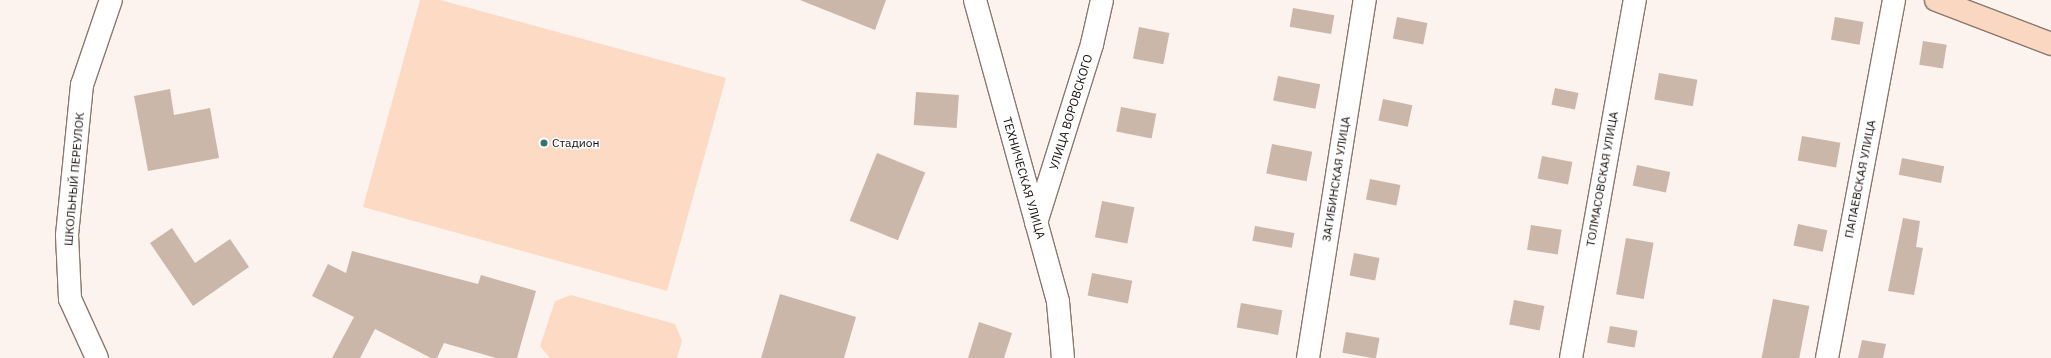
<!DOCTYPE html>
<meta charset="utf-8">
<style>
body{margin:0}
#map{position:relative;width:2051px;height:358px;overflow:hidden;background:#fcf3ee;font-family:"IBM Plex Sans",sans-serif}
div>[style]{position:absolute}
.green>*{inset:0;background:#fddac3}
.building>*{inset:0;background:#cbb7aa;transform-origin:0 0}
.roads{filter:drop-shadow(1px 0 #8b786c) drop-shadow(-1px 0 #8b786c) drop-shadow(0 1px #8b786c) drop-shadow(0 -1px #8b786c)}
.minor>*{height:22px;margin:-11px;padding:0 11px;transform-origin:11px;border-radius:11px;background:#fff}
.major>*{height:22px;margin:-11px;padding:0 11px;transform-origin:11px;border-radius:11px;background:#fad7c1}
.dots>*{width:11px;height:11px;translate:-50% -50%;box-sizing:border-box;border:2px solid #fff;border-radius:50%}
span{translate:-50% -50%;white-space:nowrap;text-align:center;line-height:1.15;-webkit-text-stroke:3px #fff;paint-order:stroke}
.street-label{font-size:12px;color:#17100c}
.poi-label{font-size:12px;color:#17100c}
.left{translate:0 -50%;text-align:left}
</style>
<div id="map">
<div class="green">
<div style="clip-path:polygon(420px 0,440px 0,726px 78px,667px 291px,363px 207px)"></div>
<div style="clip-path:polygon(571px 295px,675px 324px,682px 341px,677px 358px,550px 358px,540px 346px,555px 301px)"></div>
</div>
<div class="building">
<div style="clip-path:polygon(800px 0,886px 0,875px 30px)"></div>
<div style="left:1293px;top:8px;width:42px;height:19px;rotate:10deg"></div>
<div style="left:1397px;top:17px;width:31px;height:22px;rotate:11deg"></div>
<div style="left:1835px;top:17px;width:29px;height:23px;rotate:10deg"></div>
<div style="left:1139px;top:27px;width:31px;height:32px;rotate:11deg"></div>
<div style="left:1923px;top:41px;width:24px;height:24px;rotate:9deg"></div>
<div style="left:1659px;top:73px;width:39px;height:27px;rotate:10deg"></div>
<div style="left:1278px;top:76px;width:43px;height:25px;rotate:11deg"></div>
<div style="left:1555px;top:88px;width:24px;height:17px;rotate:12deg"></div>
<div style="clip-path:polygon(170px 89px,174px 115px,210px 108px,219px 158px,148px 171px,134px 96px)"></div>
<div style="left:916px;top:92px;width:43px;height:33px;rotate:4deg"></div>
<div style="left:1383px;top:99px;width:30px;height:22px;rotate:12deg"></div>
<div style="left:1121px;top:107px;width:36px;height:25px;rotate:11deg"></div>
<div style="left:1802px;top:136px;width:39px;height:25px;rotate:10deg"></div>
<div style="left:1272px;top:144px;width:41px;height:30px;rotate:11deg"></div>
<div style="left:877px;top:153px;width:52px;height:73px;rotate:22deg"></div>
<div style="left:1542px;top:156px;width:31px;height:23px;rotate:11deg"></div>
<div style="left:1902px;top:158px;width:43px;height:17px;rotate:11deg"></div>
<div style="left:1637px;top:165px;width:34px;height:21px;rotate:12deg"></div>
<div style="left:1370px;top:179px;width:31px;height:21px;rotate:11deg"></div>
<div style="left:1102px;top:201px;width:33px;height:37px;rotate:11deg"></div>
<div style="clip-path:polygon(1903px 218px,1920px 221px,1916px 247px,1923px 248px,1914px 295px,1888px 291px)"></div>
<div style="left:1798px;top:224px;width:30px;height:22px;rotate:12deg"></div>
<div style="left:1531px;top:225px;width:31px;height:25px;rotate:9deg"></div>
<div style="left:1255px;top:226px;width:40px;height:15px;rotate:10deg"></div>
<div style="clip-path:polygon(172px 228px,195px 263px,230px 239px,249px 267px,193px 306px,150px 243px)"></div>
<div style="left:1626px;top:238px;width:28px;height:57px;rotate:10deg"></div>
<div style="clip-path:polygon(352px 251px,478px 284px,481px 275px,536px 291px,517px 358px,496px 358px,444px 343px,437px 358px,431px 358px,375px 329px,360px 358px,332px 358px,354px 317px,312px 296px,328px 264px,346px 273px)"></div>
<div style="left:1354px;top:253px;width:26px;height:23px;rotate:11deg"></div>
<div style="left:1092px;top:273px;width:41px;height:23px;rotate:11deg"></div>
<div style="clip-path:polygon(780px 294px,856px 317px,844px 358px,761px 358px)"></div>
<div style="left:1773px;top:299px;width:37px;height:60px;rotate:11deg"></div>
<div style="left:1514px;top:300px;width:31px;height:25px;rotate:11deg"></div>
<div style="left:1241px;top:303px;width:42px;height:25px;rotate:10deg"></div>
<div style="clip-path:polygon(979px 322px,1012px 333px,1004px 358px,968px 358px)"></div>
<div style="left:1610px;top:326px;width:28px;height:17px;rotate:10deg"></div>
<div style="left:1346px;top:332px;width:34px;height:21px;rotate:10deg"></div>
<div style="clip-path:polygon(1862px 340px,1886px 344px,1883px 358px,1858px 358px)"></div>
</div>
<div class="roads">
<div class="minor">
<div style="left:975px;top:0;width:313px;rotate:74.6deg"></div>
<div style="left:1058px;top:302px;width:56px;rotate:84.9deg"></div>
<div style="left:1036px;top:223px;width:188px;rotate:-72.6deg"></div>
<div style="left:1092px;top:44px;width:45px;rotate:-77.2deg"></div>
<div style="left:97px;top:358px;width:65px;rotate:-114.6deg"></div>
<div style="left:70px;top:299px;width:64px;rotate:-92.7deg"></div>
<div style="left:67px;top:235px;width:151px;rotate:-84.3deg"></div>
<div style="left:82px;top:85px;width:90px;rotate:-71.2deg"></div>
<div style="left:1308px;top:358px;width:363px;rotate:-81deg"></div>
<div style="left:1571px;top:358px;width:364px;rotate:-79.9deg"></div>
<div style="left:1827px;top:358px;width:364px;rotate:-79.4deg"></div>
</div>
<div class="major">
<div style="left:1936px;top:0;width:123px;rotate:20.9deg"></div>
</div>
</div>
<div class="dots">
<div style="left:544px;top:143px;background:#2f7872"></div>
</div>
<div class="street-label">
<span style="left:1071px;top:112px;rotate:-73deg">УЛИЦА ВОРОВСКОГО</span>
<span style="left:1024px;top:178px;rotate:74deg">ТЕХНИЧЕСКАЯ УЛИЦА</span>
<span style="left:74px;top:179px;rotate:-85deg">ШКОЛЬНЫЙ ПЕРЕУЛОК</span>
<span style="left:1336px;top:179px;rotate:-81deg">ЗАГИБИНСКАЯ УЛИЦА</span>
<span style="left:1602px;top:179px;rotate:-80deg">ТОЛМАСОВСКАЯ УЛИЦА</span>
<span style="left:1860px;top:179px;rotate:-79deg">ПАПАЕВСКАЯ УЛИЦА</span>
</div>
<div class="poi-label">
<span class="left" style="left:552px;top:143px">Стадион</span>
</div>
</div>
